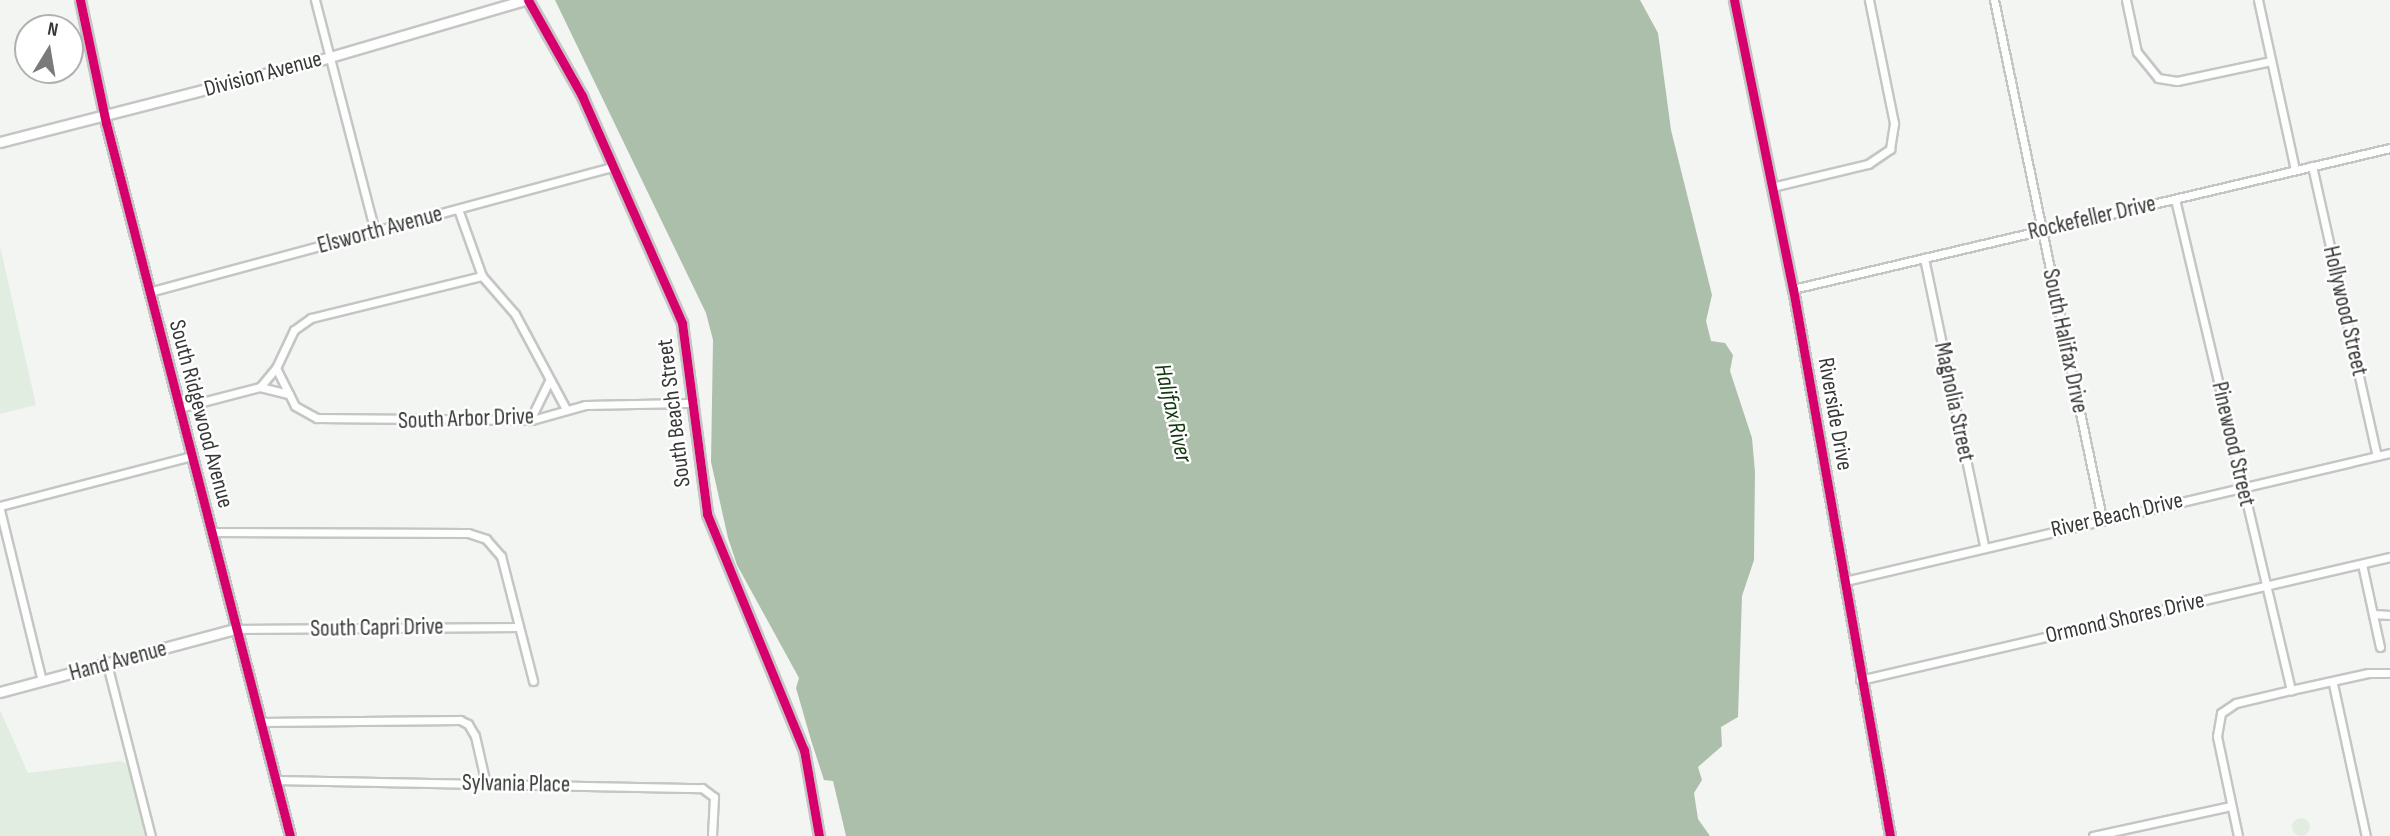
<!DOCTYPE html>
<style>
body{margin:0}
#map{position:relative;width:2390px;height:836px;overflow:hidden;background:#f3f5f3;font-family:"Sofia Sans Condensed",sans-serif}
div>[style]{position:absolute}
.green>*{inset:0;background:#e2ede1}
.round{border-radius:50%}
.water>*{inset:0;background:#acbfaa}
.roads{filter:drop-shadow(2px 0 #c4c6c4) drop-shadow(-2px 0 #c4c6c4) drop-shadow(0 2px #c4c6c4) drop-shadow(0 -2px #c4c6c4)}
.minor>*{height:7px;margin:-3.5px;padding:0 3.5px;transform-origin:3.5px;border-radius:3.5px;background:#fdfefd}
.tertiary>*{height:9px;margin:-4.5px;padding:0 4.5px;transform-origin:4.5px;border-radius:4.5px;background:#fdfefd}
.cycleway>*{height:9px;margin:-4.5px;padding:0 4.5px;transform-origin:4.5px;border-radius:4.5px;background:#d6006c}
span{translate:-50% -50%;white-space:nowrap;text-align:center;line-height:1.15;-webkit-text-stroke:5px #fff;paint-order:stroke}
.street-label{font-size:23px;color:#373937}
.water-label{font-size:24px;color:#11390f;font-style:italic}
.north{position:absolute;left:14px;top:14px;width:70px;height:70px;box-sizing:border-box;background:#fff;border:2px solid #afb0af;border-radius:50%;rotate:11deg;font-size:19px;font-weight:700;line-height:28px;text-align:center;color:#373937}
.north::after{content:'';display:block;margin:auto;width:24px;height:32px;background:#797b79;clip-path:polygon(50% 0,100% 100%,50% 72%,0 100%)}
</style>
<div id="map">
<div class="green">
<div style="clip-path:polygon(0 246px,36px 405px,0 414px)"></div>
<div style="clip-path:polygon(0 710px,28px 773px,121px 761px,128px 764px,146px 836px,0 836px)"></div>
<div class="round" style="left:2292px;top:818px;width:18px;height:18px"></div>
</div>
<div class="water">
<div style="clip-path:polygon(555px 0,1640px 0,1658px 33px,1671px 130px,1712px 295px,1706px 321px,1711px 341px,1725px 343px,1733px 355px,1730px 371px,1752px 438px,1755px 472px,1754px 560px,1742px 596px,1738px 717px,1721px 727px,1722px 746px,1698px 767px,1702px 780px,1694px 793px,1698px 819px,1710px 836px,846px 836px,833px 781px,824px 780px,811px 740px,796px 688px,799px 678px,737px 565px,728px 538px,711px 462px,713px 340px,706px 313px)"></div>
</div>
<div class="roads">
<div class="minor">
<div style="left:315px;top:0;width:240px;rotate:75.5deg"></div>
<div style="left:1994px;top:0;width:529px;rotate:78.22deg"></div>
<div style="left:2126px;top:0;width:53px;rotate:78.1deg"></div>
<div style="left:2137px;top:52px;width:33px;rotate:51deg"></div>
<div style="left:2158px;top:78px;width:19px;rotate:9deg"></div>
<div style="left:2177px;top:81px;width:96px;rotate:-12deg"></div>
<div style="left:2258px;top:0;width:174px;rotate:77.7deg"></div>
<div style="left:2312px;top:166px;width:297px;rotate:77.4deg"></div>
<div style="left:1772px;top:187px;width:99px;rotate:-13.5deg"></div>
<div style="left:1868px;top:164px;width:27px;rotate:-34deg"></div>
<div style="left:1890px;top:149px;width:26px;rotate:-81deg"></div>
<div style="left:1894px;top:123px;width:126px;rotate:-101.5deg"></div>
<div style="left:2175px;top:199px;width:505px;rotate:76.71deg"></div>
<div style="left:458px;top:209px;width:71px;rotate:70.3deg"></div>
<div style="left:482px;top:276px;width:50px;rotate:49deg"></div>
<div style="left:515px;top:314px;width:108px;rotate:61.8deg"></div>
<div style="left:1924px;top:258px;width:294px;rotate:78.2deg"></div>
<div style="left:1793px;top:289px;width:613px;rotate:-13.29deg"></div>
<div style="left:149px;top:292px;width:477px;rotate:-15.1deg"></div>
<div style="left:276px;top:368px;width:42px;rotate:63.4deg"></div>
<div style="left:295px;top:406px;width:25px;rotate:29deg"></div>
<div style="left:317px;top:418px;width:215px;rotate:0.5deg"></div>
<div style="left:532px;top:420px;width:55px;rotate:-15.8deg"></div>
<div style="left:585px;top:405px;width:109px;rotate:-1.1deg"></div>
<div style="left:260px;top:387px;width:25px;rotate:-50deg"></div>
<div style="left:276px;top:368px;width:42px;rotate:-64.7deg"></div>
<div style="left:294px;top:330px;width:21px;rotate:-35deg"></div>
<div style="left:311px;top:318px;width:176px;rotate:-13.8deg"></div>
<div style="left:179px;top:408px;width:84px;rotate:-14.5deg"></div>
<div style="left:260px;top:387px;width:30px;rotate:14deg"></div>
<div style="left:530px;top:420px;width:43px;rotate:-64deg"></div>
<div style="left:0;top:506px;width:198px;rotate:-14.6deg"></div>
<div style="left:0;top:510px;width:176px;rotate:76.2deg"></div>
<div style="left:212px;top:532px;width:256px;rotate:0.2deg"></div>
<div style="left:468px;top:533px;width:19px;rotate:18deg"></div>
<div style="left:486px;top:539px;width:23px;rotate:49deg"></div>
<div style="left:501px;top:556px;width:129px;rotate:75.6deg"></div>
<div style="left:2362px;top:564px;width:85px;rotate:77.8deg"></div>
<div style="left:1845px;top:581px;width:560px;rotate:-13.22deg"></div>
<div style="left:2373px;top:614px;width:17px;rotate:3deg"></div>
<div style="left:235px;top:629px;width:284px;rotate:-0.4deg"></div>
<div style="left:107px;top:664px;width:178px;rotate:75.7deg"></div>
<div style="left:1860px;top:680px;width:544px;rotate:-13.07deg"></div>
<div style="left:2333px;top:684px;width:156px;rotate:77.8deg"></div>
<div style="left:260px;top:722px;width:200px;rotate:-0.6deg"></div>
<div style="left:460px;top:720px;width:9px;rotate:27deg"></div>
<div style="left:468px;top:724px;width:14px;rotate:60deg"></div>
<div style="left:475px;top:736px;width:49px;rotate:77.1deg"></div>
<div style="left:276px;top:780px;width:426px;rotate:1.1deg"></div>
<div style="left:702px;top:788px;width:15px;rotate:37deg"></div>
<div style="left:714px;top:797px;width:39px;rotate:93deg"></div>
<div style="left:2093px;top:836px;width:141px;rotate:-12.3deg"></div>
<div style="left:2238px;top:836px;width:102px;rotate:-101.9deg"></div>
<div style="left:2217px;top:736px;width:23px;rotate:-80deg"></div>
<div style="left:2221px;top:713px;width:18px;rotate:-34deg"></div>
<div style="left:2236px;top:703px;width:57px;rotate:-13.3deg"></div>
<div style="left:2291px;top:690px;width:79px;rotate:-12.4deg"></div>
<div style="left:2368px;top:673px;width:22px"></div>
</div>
<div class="tertiary">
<div style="left:80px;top:0;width:126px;rotate:78.1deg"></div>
<div style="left:106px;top:123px;width:736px;rotate:75.53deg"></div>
<div style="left:528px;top:0;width:110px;rotate:60.6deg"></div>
<div style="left:582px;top:96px;width:248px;rotate:66.2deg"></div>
<div style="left:682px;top:323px;width:193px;rotate:82.5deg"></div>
<div style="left:707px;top:514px;width:255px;rotate:67.7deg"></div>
<div style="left:804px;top:750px;width:87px;rotate:80.1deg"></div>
<div style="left:1734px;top:0;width:295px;rotate:78.5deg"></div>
<div style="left:1793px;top:289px;width:556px;rotate:79.94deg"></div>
<div style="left:0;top:142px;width:341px;rotate:-14.4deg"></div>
<div style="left:330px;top:57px;width:203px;rotate:-16.3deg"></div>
<div style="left:0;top:692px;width:243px;rotate:-15deg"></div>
</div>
</div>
<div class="cycleway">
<div style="left:80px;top:0;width:126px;rotate:78.1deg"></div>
<div style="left:106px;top:123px;width:736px;rotate:75.53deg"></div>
<div style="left:528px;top:0;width:110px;rotate:60.6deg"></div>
<div style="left:582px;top:96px;width:248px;rotate:66.2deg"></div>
<div style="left:682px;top:323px;width:193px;rotate:82.5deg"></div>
<div style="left:707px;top:514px;width:255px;rotate:67.7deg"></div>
<div style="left:804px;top:750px;width:87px;rotate:80.1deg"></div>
<div style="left:1734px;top:0;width:295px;rotate:78.5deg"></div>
<div style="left:1793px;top:289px;width:556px;rotate:79.94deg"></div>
</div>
<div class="street-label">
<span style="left:263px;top:74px;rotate:-15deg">Division Avenue</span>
<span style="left:2092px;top:218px;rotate:-13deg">Rockefeller Drive</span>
<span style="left:380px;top:230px;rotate:-15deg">Elsworth Avenue</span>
<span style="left:2345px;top:311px;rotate:77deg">Hollywood Street</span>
<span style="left:2065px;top:341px;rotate:78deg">South Halifax Drive</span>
<span style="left:1954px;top:402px;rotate:78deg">Magnolia Street</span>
<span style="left:674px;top:413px;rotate:-97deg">South Beach Street</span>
<span style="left:201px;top:414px;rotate:75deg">South Ridgewood Avenue</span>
<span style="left:1835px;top:414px;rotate:80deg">Riverside Drive</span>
<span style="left:466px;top:419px;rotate:-2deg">South Arbor Drive</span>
<span style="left:2233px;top:444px;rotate:77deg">Pinewood Street</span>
<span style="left:2117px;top:515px;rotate:-13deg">River Beach Drive</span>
<span style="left:2125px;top:618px;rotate:-13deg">Ormond Shores Drive</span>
<span style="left:377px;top:628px;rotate:-1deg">South Capri Drive</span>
<span style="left:118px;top:661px;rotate:-15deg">Hand Avenue</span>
<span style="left:516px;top:784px;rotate:1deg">Sylvania Place</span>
</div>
<div class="water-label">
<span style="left:1173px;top:413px;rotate:77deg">Halifax River</span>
</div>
<div class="north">N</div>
</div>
